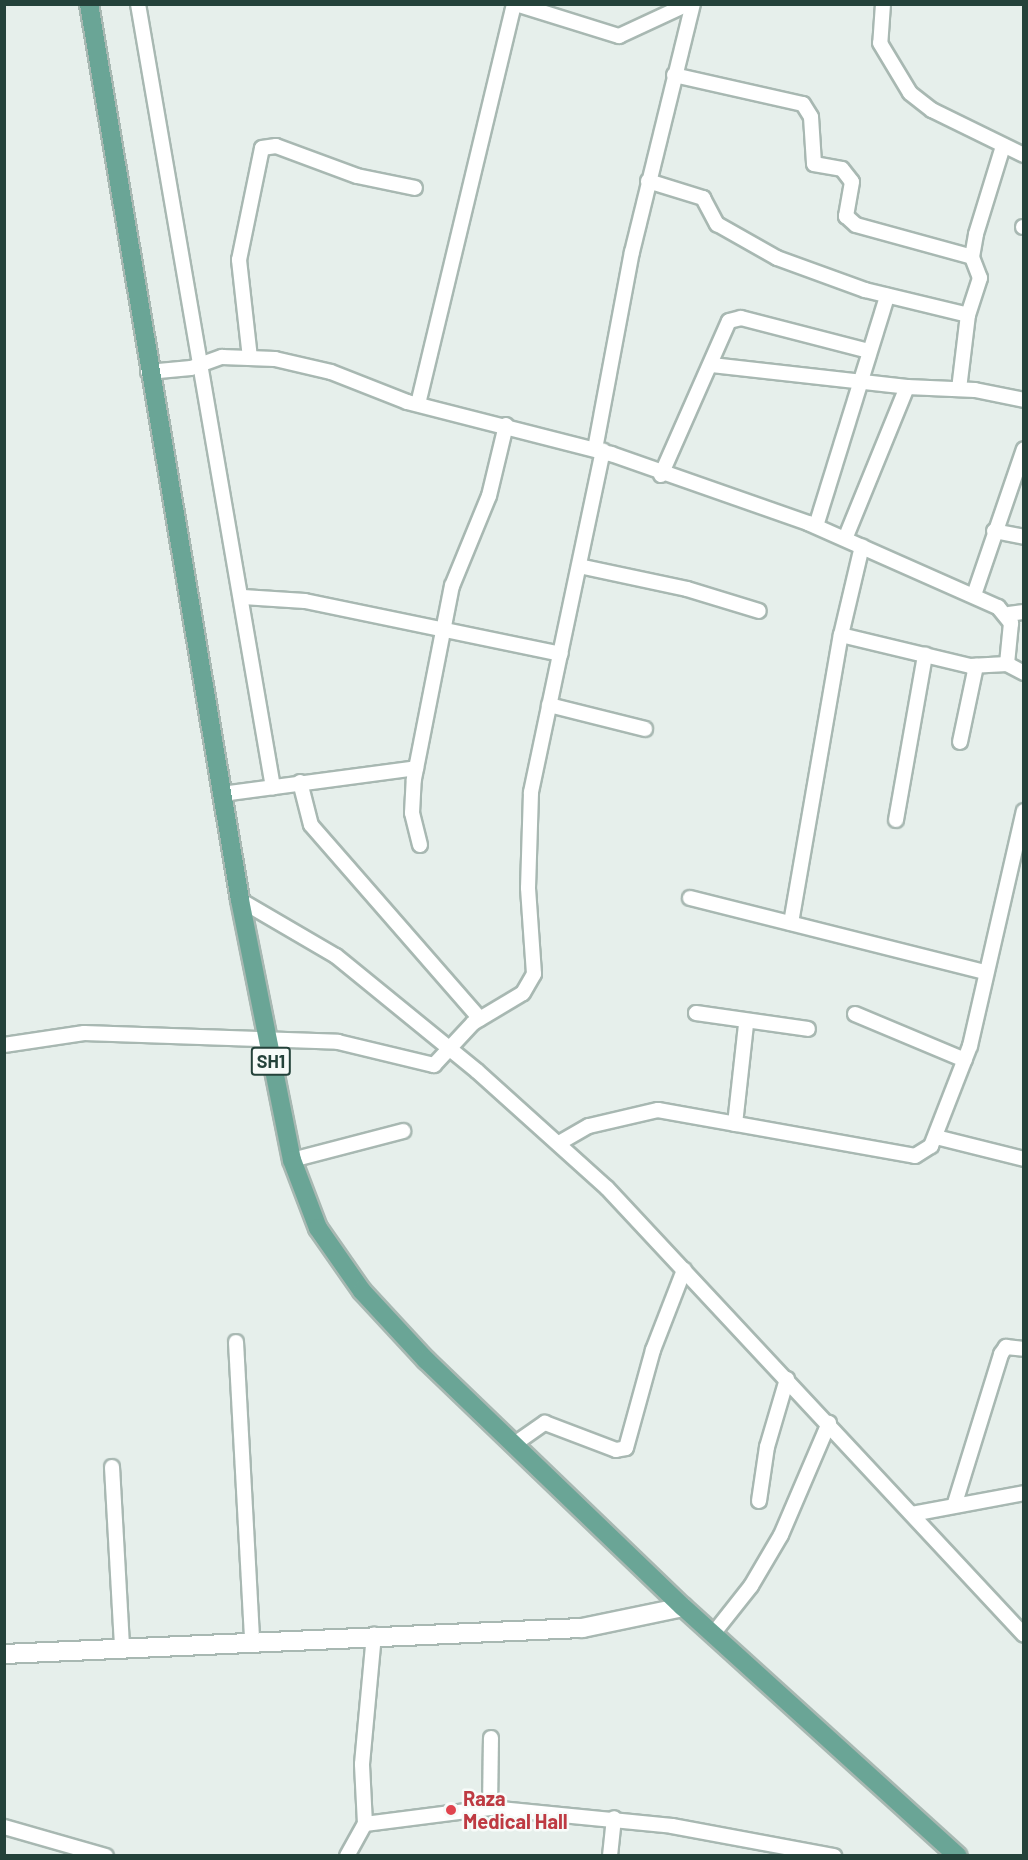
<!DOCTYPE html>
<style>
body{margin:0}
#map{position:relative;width:1028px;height:1860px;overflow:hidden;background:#e6efeb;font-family:Barlow,sans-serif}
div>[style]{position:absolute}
.roads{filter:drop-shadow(2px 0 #a8b8b2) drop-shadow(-2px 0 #a8b8b2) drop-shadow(0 2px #a8b8b2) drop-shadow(0 -2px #a8b8b2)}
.minor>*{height:14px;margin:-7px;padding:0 7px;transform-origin:7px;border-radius:7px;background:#fff}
.tertiary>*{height:18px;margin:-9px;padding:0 9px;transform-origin:9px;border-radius:9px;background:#fff}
.primary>*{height:18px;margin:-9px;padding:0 9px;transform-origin:9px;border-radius:9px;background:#6aa596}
.dots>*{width:16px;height:16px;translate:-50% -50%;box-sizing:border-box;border:3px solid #f7fbf9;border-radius:50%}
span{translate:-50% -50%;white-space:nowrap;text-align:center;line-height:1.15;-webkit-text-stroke:5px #f7fbf9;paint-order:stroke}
.shield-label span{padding:2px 4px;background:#f7fbf9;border:2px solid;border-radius:4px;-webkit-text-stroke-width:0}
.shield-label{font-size:18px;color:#24423a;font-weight:700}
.health-label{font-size:20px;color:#be3a42;font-weight:700}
.left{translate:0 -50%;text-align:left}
.frame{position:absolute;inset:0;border:6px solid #24423a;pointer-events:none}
</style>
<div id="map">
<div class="roads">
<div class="minor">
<div style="left:138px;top:4px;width:795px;rotate:80.22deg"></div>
<div style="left:516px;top:4px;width:108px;rotate:17.3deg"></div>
<div style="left:619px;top:36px;width:76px;rotate:-24.9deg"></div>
<div style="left:883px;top:4px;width:39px;rotate:94deg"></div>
<div style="left:880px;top:43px;width:58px;rotate:59deg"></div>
<div style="left:910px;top:93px;width:28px;rotate:38deg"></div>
<div style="left:932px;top:110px;width:102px;rotate:26.1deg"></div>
<div style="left:674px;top:75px;width:132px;rotate:12.7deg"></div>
<div style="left:803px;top:104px;width:15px;rotate:58deg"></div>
<div style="left:811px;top:117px;width:47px;rotate:86.3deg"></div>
<div style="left:814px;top:164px;width:28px;rotate:10deg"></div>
<div style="left:842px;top:169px;width:16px;rotate:52deg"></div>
<div style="left:852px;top:182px;width:35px;rotate:100deg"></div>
<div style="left:846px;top:216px;width:13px;rotate:42deg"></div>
<div style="left:856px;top:225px;width:120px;rotate:15.4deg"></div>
<div style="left:648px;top:181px;width:58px;rotate:17.2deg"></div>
<div style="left:703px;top:198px;width:30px;rotate:62deg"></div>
<div style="left:717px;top:224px;width:69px;rotate:29.5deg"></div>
<div style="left:777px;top:258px;width:94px;rotate:20deg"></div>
<div style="left:865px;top:290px;width:106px;rotate:13.6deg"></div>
<div style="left:968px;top:315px;width:39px;rotate:-72deg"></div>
<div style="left:980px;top:278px;width:22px;rotate:-111deg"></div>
<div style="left:972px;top:257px;width:23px;rotate:-80deg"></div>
<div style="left:976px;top:234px;width:92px;rotate:-72.9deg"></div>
<div style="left:1023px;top:227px;width:1px"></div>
<div style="left:250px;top:358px;width:99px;rotate:-96.4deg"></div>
<div style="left:239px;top:260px;width:114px;rotate:-78.4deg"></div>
<div style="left:262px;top:148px;width:14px;rotate:-8deg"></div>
<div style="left:276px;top:146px;width:86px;rotate:20.3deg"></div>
<div style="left:357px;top:176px;width:59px;rotate:11.7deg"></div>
<div style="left:712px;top:365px;width:196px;rotate:6.4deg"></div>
<div style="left:907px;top:387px;width:164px;rotate:112.2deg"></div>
<div style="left:148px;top:372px;width:43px;rotate:-5.3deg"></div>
<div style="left:191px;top:368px;width:33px;rotate:-20deg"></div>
<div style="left:222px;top:357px;width:53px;rotate:2.2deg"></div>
<div style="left:275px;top:359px;width:57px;rotate:13.1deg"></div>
<div style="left:331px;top:372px;width:82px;rotate:21.5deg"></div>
<div style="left:407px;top:402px;width:211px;rotate:14.3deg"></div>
<div style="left:611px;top:454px;width:209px;rotate:19.3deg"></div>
<div style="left:808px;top:523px;width:208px;rotate:23.9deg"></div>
<div style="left:998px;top:607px;width:21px;rotate:51deg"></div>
<div style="left:1011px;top:623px;width:41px;rotate:95.6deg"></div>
<div style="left:1007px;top:664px;width:19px;rotate:28deg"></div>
<div style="left:907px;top:387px;width:68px;rotate:2.5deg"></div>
<div style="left:975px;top:390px;width:50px;rotate:11.5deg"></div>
<div style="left:959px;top:389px;width:75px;rotate:-83.1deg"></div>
<div style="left:418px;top:404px;width:411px;rotate:-76.5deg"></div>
<div style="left:595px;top:449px;width:200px;rotate:-79.4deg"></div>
<div style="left:632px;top:252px;width:255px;rotate:-76.2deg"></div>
<div style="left:661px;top:475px;width:168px;rotate:-66.2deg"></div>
<div style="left:729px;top:321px;width:12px;rotate:-14deg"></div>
<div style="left:741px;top:318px;width:132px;rotate:14.5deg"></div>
<div style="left:816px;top:526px;width:241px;rotate:-72.8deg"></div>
<div style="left:994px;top:531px;width:31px;rotate:11deg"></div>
<div style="left:579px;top:566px;width:110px;rotate:12deg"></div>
<div style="left:687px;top:589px;width:75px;rotate:17deg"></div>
<div style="left:974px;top:595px;width:154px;rotate:-71.1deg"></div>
<div style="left:243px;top:597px;width:62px;rotate:3.7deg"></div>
<div style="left:305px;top:601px;width:261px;rotate:11.7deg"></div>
<div style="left:1009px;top:614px;width:15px;rotate:-8deg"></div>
<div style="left:841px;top:635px;width:133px;rotate:13.5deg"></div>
<div style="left:970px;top:666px;width:37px;rotate:-3deg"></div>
<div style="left:549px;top:705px;width:99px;rotate:14deg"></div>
<div style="left:960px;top:742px;width:78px;rotate:-78.1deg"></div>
<div style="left:300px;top:782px;width:44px;rotate:75.7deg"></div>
<div style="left:311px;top:825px;width:257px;rotate:48.9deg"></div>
<div style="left:222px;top:794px;width:196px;rotate:-7.6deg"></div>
<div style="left:896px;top:820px;width:168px;rotate:-80deg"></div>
<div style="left:420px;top:845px;width:33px;rotate:-104deg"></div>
<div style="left:412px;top:813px;width:34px;rotate:-87deg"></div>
<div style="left:414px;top:779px;width:197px;rotate:-78.9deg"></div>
<div style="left:452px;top:586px;width:97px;rotate:-67.7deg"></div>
<div style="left:489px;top:496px;width:73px;rotate:-76.5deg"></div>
<div style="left:690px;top:898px;width:304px;rotate:14.1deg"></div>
<div style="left:240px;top:900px;width:111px;rotate:30.3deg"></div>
<div style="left:336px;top:956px;width:182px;rotate:39.2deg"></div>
<div style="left:477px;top:1071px;width:175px;rotate:42deg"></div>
<div style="left:607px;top:1188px;width:611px;rotate:46.99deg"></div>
<div style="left:791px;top:923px;width:292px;rotate:-80.2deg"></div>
<div style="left:841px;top:635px;width:91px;rotate:-76.7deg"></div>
<div style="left:696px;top:1013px;width:113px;rotate:8.1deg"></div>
<div style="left:855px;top:1014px;width:119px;rotate:22.7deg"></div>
<div style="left:4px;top:1045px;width:81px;rotate:-8.5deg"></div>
<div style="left:84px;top:1033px;width:254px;rotate:2deg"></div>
<div style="left:338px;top:1042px;width:99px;rotate:13.5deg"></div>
<div style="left:434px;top:1065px;width:57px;rotate:-47.1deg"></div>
<div style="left:473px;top:1023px;width:58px;rotate:-31deg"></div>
<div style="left:523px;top:993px;width:22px;rotate:-60deg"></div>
<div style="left:534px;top:974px;width:86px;rotate:-94deg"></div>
<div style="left:528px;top:888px;width:96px;rotate:-88.2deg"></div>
<div style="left:531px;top:792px;width:349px;rotate:-78.1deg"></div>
<div style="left:735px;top:1124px;width:101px;rotate:-83.7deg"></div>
<div style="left:936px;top:1137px;width:91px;rotate:14deg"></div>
<div style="left:559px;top:1143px;width:34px;rotate:-30deg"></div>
<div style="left:589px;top:1126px;width:71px;rotate:-13.1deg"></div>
<div style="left:658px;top:1110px;width:261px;rotate:10.1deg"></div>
<div style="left:915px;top:1156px;width:19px;rotate:-32deg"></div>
<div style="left:931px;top:1146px;width:107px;rotate:-68.7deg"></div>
<div style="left:970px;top:1046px;width:241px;rotate:-77.1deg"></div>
<div style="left:292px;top:1160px;width:115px;rotate:-14.6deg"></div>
<div style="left:236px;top:1342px;width:300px;rotate:86.9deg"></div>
<div style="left:513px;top:1445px;width:39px;rotate:-35deg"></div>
<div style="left:545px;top:1423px;width:76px;rotate:20.8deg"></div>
<div style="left:616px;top:1450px;width:10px;rotate:-11deg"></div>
<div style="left:626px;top:1448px;width:102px;rotate:-74.6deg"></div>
<div style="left:653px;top:1350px;width:86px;rotate:-68.8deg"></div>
<div style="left:112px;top:1467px;width:179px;rotate:86.8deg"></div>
<div style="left:759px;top:1501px;width:55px;rotate:-81.6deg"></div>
<div style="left:767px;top:1447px;width:71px;rotate:-73.6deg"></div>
<div style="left:955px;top:1503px;width:156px;rotate:-72.8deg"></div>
<div style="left:1001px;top:1354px;width:9px;rotate:-54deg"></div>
<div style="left:1006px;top:1347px;width:18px;rotate:6deg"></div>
<div style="left:912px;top:1514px;width:114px;rotate:-10.6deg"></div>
<div style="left:713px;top:1634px;width:61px;rotate:-51.6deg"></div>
<div style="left:751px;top:1586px;width:59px;rotate:-59.5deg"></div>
<div style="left:781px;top:1535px;width:122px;rotate:-66.8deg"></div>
<div style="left:490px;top:1808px;width:70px;rotate:-89.2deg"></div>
<div style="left:365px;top:1824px;width:60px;rotate:-92.9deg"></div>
<div style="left:362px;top:1764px;width:130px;rotate:-84.7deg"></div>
<div style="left:4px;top:1827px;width:106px;rotate:15.9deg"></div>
<div style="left:347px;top:1856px;width:37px;rotate:-61deg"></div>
<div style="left:365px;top:1824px;width:126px;rotate:-7.3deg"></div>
<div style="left:490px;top:1808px;width:183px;rotate:5.6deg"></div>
<div style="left:672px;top:1826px;width:165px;rotate:10.5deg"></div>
<div style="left:610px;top:1856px;width:38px;rotate:-84deg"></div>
</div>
<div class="tertiary">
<div style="left:4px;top:1654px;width:579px;rotate:-2.58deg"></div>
<div style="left:582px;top:1628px;width:103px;rotate:-11.7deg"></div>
</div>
<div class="primary">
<div style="left:89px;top:4px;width:909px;rotate:80.43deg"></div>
<div style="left:240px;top:900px;width:265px;rotate:78.7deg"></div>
<div style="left:292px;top:1160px;width:73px;rotate:69.1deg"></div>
<div style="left:318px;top:1228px;width:77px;rotate:55.1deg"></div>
<div style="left:362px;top:1291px;width:94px;rotate:47.2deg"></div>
<div style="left:426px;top:1360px;width:356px;rotate:43.9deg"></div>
<div style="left:683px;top:1607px;width:371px;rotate:42.2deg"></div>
</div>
</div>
<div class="dots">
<div style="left:451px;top:1810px;background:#e0444e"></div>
</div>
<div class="shield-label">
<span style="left:271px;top:1061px">SH1</span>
</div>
<div class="health-label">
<span class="left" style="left:463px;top:1810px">Raza<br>Medical Hall</span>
</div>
<div class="frame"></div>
</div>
